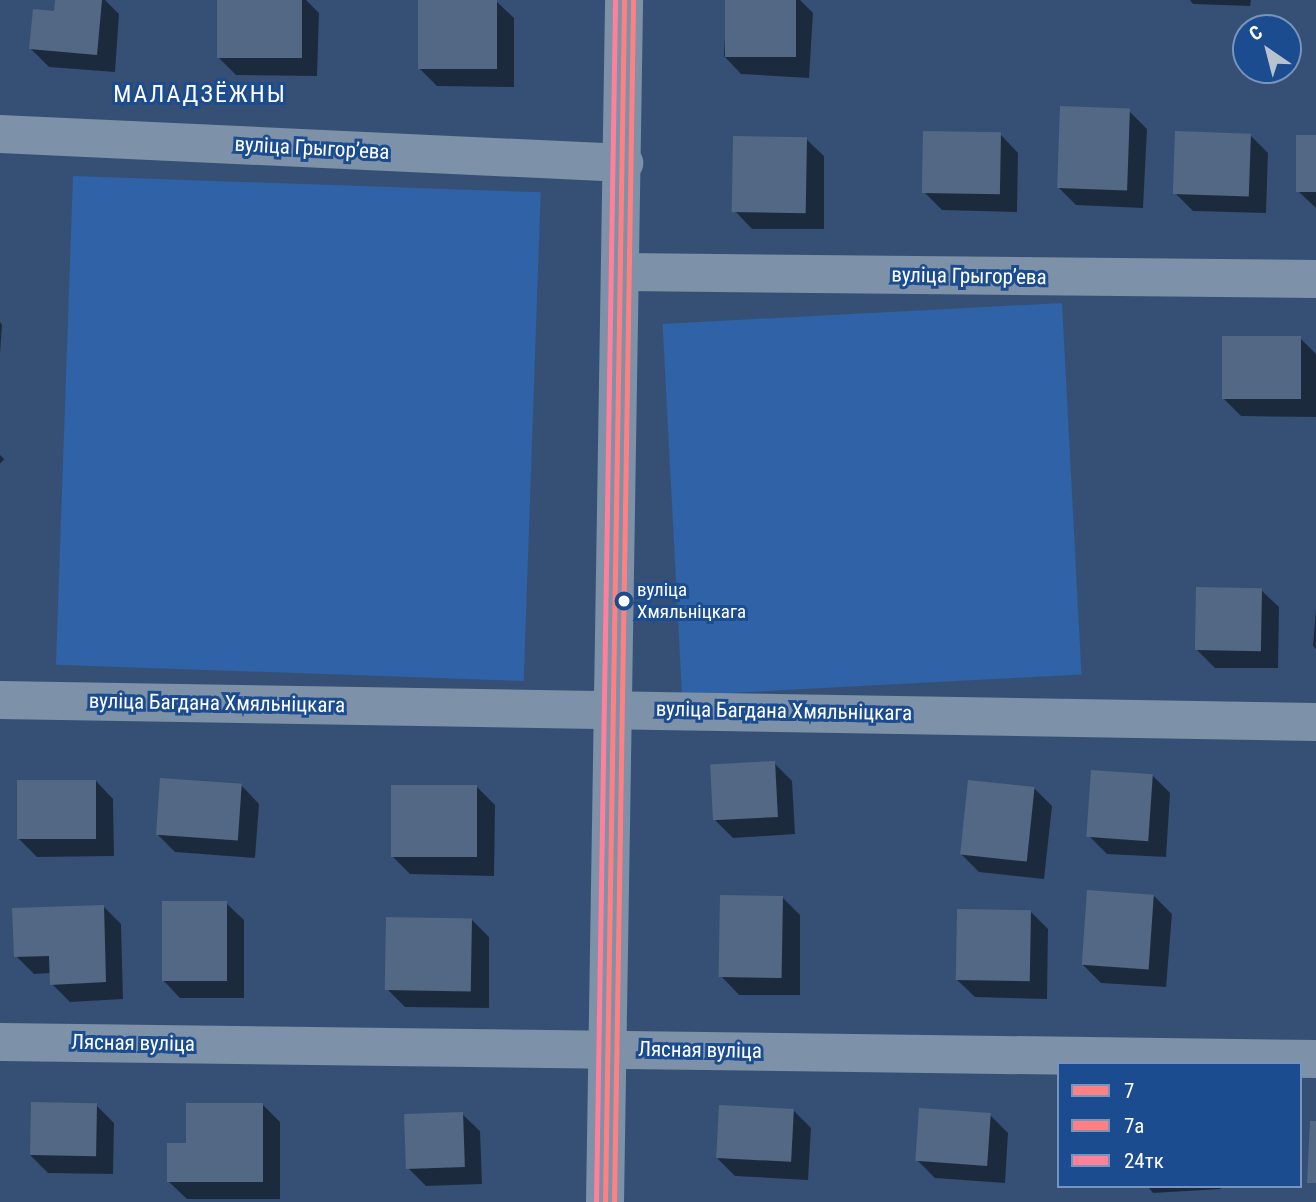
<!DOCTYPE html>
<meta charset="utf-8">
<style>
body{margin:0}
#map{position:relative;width:1316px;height:1202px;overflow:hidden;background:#365075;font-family:"Roboto Condensed",sans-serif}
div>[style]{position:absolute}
.green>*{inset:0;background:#2f62a6;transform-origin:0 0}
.shadow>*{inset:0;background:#0007;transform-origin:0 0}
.building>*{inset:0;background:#536885;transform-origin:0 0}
.street>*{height:38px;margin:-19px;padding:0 19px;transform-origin:19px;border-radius:19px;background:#7d91a8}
.bus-1>*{height:5px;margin:-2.5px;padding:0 2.5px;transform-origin:2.5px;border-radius:2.5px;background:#ff8082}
.bus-2>*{height:5px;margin:-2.5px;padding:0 2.5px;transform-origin:2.5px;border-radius:2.5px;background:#ff8082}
.bus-3>*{height:5px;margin:-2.5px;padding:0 2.5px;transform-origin:2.5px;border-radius:2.5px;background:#ff8098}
.dots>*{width:19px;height:19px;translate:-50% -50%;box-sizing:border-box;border:4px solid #1b4c90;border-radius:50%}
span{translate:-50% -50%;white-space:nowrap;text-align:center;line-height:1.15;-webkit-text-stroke:6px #1b4c90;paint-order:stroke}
.bus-label{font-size:19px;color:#fff}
.left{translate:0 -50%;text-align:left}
.street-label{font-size:21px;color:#fff}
.quarter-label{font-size:24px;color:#fff;letter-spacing:2px}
.legend{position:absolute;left:1057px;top:1062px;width:245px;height:126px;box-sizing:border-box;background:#1b4c90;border:2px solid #7694bc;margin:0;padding:9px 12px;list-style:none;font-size:21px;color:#fff}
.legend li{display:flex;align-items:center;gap:14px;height:35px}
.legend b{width:35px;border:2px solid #7694bc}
.north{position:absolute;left:1232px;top:14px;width:70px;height:70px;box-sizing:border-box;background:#1b4c90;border:2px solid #7694bc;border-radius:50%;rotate:325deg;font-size:19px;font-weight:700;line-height:28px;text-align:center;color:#fff}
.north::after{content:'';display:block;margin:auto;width:24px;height:32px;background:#b9c2cf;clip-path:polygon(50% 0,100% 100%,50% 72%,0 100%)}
</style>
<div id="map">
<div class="green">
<div style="left:73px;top:176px;width:468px;height:489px;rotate:2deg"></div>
<div style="left:1062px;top:303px;width:372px;height:400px;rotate:87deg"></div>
</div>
<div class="shadow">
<div style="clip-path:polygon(56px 0,105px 0,119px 14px,115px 72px,49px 67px,31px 49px,55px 13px)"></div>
<div style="clip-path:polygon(219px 0,306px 0,319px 13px,317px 76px,236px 75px,218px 57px)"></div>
<div style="clip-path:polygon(727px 0,800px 0,813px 13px,809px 78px,741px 74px,724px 56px)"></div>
<div style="clip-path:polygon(1190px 0,1251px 0,1250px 6px,1193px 4px)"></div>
<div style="clip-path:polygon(496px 1px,514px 18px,514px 87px,437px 86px,419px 68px)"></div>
<div style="clip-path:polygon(1129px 111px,1147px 129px,1143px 208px,1076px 205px,1058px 187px)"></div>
<div style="clip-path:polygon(1001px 135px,1018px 153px,1017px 212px,942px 210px,924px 192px)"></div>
<div style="clip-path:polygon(1250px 135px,1268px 153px,1266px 213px,1193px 211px,1175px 193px)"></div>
<div style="clip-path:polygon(1316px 136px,1316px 208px,1299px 192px)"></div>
<div style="clip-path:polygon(806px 139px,824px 156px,824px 229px,752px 229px,735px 211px)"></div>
<div style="clip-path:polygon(0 322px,2px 325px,0 354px)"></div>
<div style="clip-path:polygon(1300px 338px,1316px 354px,1316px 417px,1241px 416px,1223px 398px)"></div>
<div style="left:0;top:455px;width:6px;height:77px;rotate:45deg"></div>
<div style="clip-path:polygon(1261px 590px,1279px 607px,1278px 668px,1215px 668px,1197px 650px)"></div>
<div style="clip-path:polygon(1316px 608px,1316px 649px,1313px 646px)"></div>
<div style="clip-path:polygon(774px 763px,792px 781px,795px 834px,733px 838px,715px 820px)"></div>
<div style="clip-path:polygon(1152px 775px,1170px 793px,1166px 857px,1107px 854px,1089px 836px)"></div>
<div style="clip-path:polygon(96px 781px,113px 799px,114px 856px,37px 857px,19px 839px)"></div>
<div style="clip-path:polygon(242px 786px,259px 804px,255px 858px,175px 852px,157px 834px)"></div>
<div style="clip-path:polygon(477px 787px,495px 805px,494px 876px,410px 874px,393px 857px)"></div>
<div style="clip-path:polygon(1034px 788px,1052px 806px,1044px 879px,979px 872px,961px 854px)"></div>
<div style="clip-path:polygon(1154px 896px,1172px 914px,1166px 987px,1101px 983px,1083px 965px)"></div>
<div style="clip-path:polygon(782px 897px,800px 915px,800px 995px,739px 995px,722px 977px)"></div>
<div style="clip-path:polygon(226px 903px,244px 920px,244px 998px,180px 998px,163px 980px)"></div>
<div style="clip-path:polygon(103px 906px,121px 924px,123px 999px,70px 1002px,52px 984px,51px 973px,34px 974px,16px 956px)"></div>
<div style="clip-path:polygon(1031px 912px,1048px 929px,1047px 999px,975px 997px,957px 980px)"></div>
<div style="clip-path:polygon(471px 919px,489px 937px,489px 1008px,405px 1007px,387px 989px)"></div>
<div style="clip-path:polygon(262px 1104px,280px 1122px,280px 1199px,187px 1199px,169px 1182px,188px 1144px)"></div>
<div style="clip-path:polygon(96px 1105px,114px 1123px,113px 1174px,48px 1173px,30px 1155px)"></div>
<div style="clip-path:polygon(793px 1110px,811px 1128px,808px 1180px,735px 1176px,717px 1158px)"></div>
<div style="clip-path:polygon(462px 1114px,480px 1131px,482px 1184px,426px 1186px,408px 1168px)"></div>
<div style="clip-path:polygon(990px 1115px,1008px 1133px,1005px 1183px,935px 1178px,917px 1160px)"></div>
<div style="clip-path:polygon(1147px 1186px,1220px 1186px,1221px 1189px,1153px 1193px)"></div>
</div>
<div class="building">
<div style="clip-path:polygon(55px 0,102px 0,97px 55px,29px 49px,33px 9px,54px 11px)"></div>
<div style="left:217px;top:0;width:85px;height:58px"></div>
<div style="left:418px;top:0;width:79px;height:69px"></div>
<div style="left:725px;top:0;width:71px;height:57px"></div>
<div style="left:1060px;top:106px;width:70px;height:82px;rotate:2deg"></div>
<div style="left:923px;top:131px;width:78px;height:62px;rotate:1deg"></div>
<div style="left:1175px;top:131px;width:76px;height:63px;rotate:2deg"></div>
<div style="left:1296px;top:135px;width:20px;height:57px"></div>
<div style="left:733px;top:136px;width:74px;height:76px;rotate:1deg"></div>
<div style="left:1222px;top:336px;width:79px;height:63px"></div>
<div style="left:1196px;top:587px;width:66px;height:63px;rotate:1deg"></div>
<div style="left:775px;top:761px;width:56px;height:65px;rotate:87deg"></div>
<div style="left:1091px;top:770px;width:62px;height:67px;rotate:4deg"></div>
<div style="left:160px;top:778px;width:82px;height:57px;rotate:4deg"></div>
<div style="left:17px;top:780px;width:79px;height:59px"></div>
<div style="left:968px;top:780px;width:67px;height:75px;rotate:6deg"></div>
<div style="left:391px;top:785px;width:86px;height:72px"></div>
<div style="left:1087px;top:890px;width:67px;height:75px;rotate:4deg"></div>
<div style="left:720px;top:895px;width:63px;height:82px;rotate:1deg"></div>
<div style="left:162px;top:901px;width:65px;height:80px"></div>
<div style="clip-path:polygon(104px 905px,106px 982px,50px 985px,49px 956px,14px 957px,12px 908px)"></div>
<div style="left:957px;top:909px;width:74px;height:71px;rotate:1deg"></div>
<div style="left:386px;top:917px;width:86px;height:73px;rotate:1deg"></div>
<div style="left:31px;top:1102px;width:66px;height:53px;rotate:1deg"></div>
<div style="clip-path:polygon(186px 1103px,263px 1103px,263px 1182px,167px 1182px,167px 1143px,186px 1143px)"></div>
<div style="left:719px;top:1105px;width:75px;height:53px;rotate:3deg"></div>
<div style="left:919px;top:1108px;width:72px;height:53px;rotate:4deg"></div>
<div style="left:463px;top:1112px;width:55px;height:59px;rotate:88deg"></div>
<div style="clip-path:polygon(1310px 1121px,1316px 1121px,1316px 1183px,1307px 1183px)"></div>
</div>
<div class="street">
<div style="left:0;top:134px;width:625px;rotate:2.66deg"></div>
<div style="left:623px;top:272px;width:693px;rotate:0.58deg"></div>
<div style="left:0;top:700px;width:1316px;rotate:0.96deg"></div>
<div style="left:0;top:1042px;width:1316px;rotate:0.74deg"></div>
<div style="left:605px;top:1202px;width:1202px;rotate:-89.09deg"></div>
</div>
<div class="bus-1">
<div style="left:605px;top:1202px;width:1202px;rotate:-89.09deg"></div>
</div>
<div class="bus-2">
<div style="left:614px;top:1202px;width:1202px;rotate:-89.09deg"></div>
</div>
<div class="bus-3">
<div style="left:596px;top:1202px;width:1202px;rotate:-89.09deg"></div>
</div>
<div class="dots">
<div style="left:624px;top:601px;background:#fff"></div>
</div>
<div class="bus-label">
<span class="left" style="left:637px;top:601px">вуліца<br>Хмяльніцкага</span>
</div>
<div class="street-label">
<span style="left:312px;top:148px;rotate:3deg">вуліца Грыгорʼева</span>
<span style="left:969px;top:276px;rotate:1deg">вуліца Грыгорʼева</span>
<span style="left:217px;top:703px;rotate:1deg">вуліца Багдана Хмяльніцкага</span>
<span style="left:784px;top:711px;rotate:1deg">вуліца Багдана Хмяльніцкага</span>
<span style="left:133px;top:1043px;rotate:1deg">Лясная вуліца</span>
<span style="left:700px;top:1050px;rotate:1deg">Лясная вуліца</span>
</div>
<div class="quarter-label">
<span style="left:200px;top:95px">МАЛАДЗЁЖНЫ</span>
</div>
<ul class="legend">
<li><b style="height:9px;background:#ff8082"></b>7</li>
<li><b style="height:9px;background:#ff8082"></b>7а</li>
<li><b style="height:9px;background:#ff8098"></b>24тк</li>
</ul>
<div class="north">С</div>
</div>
